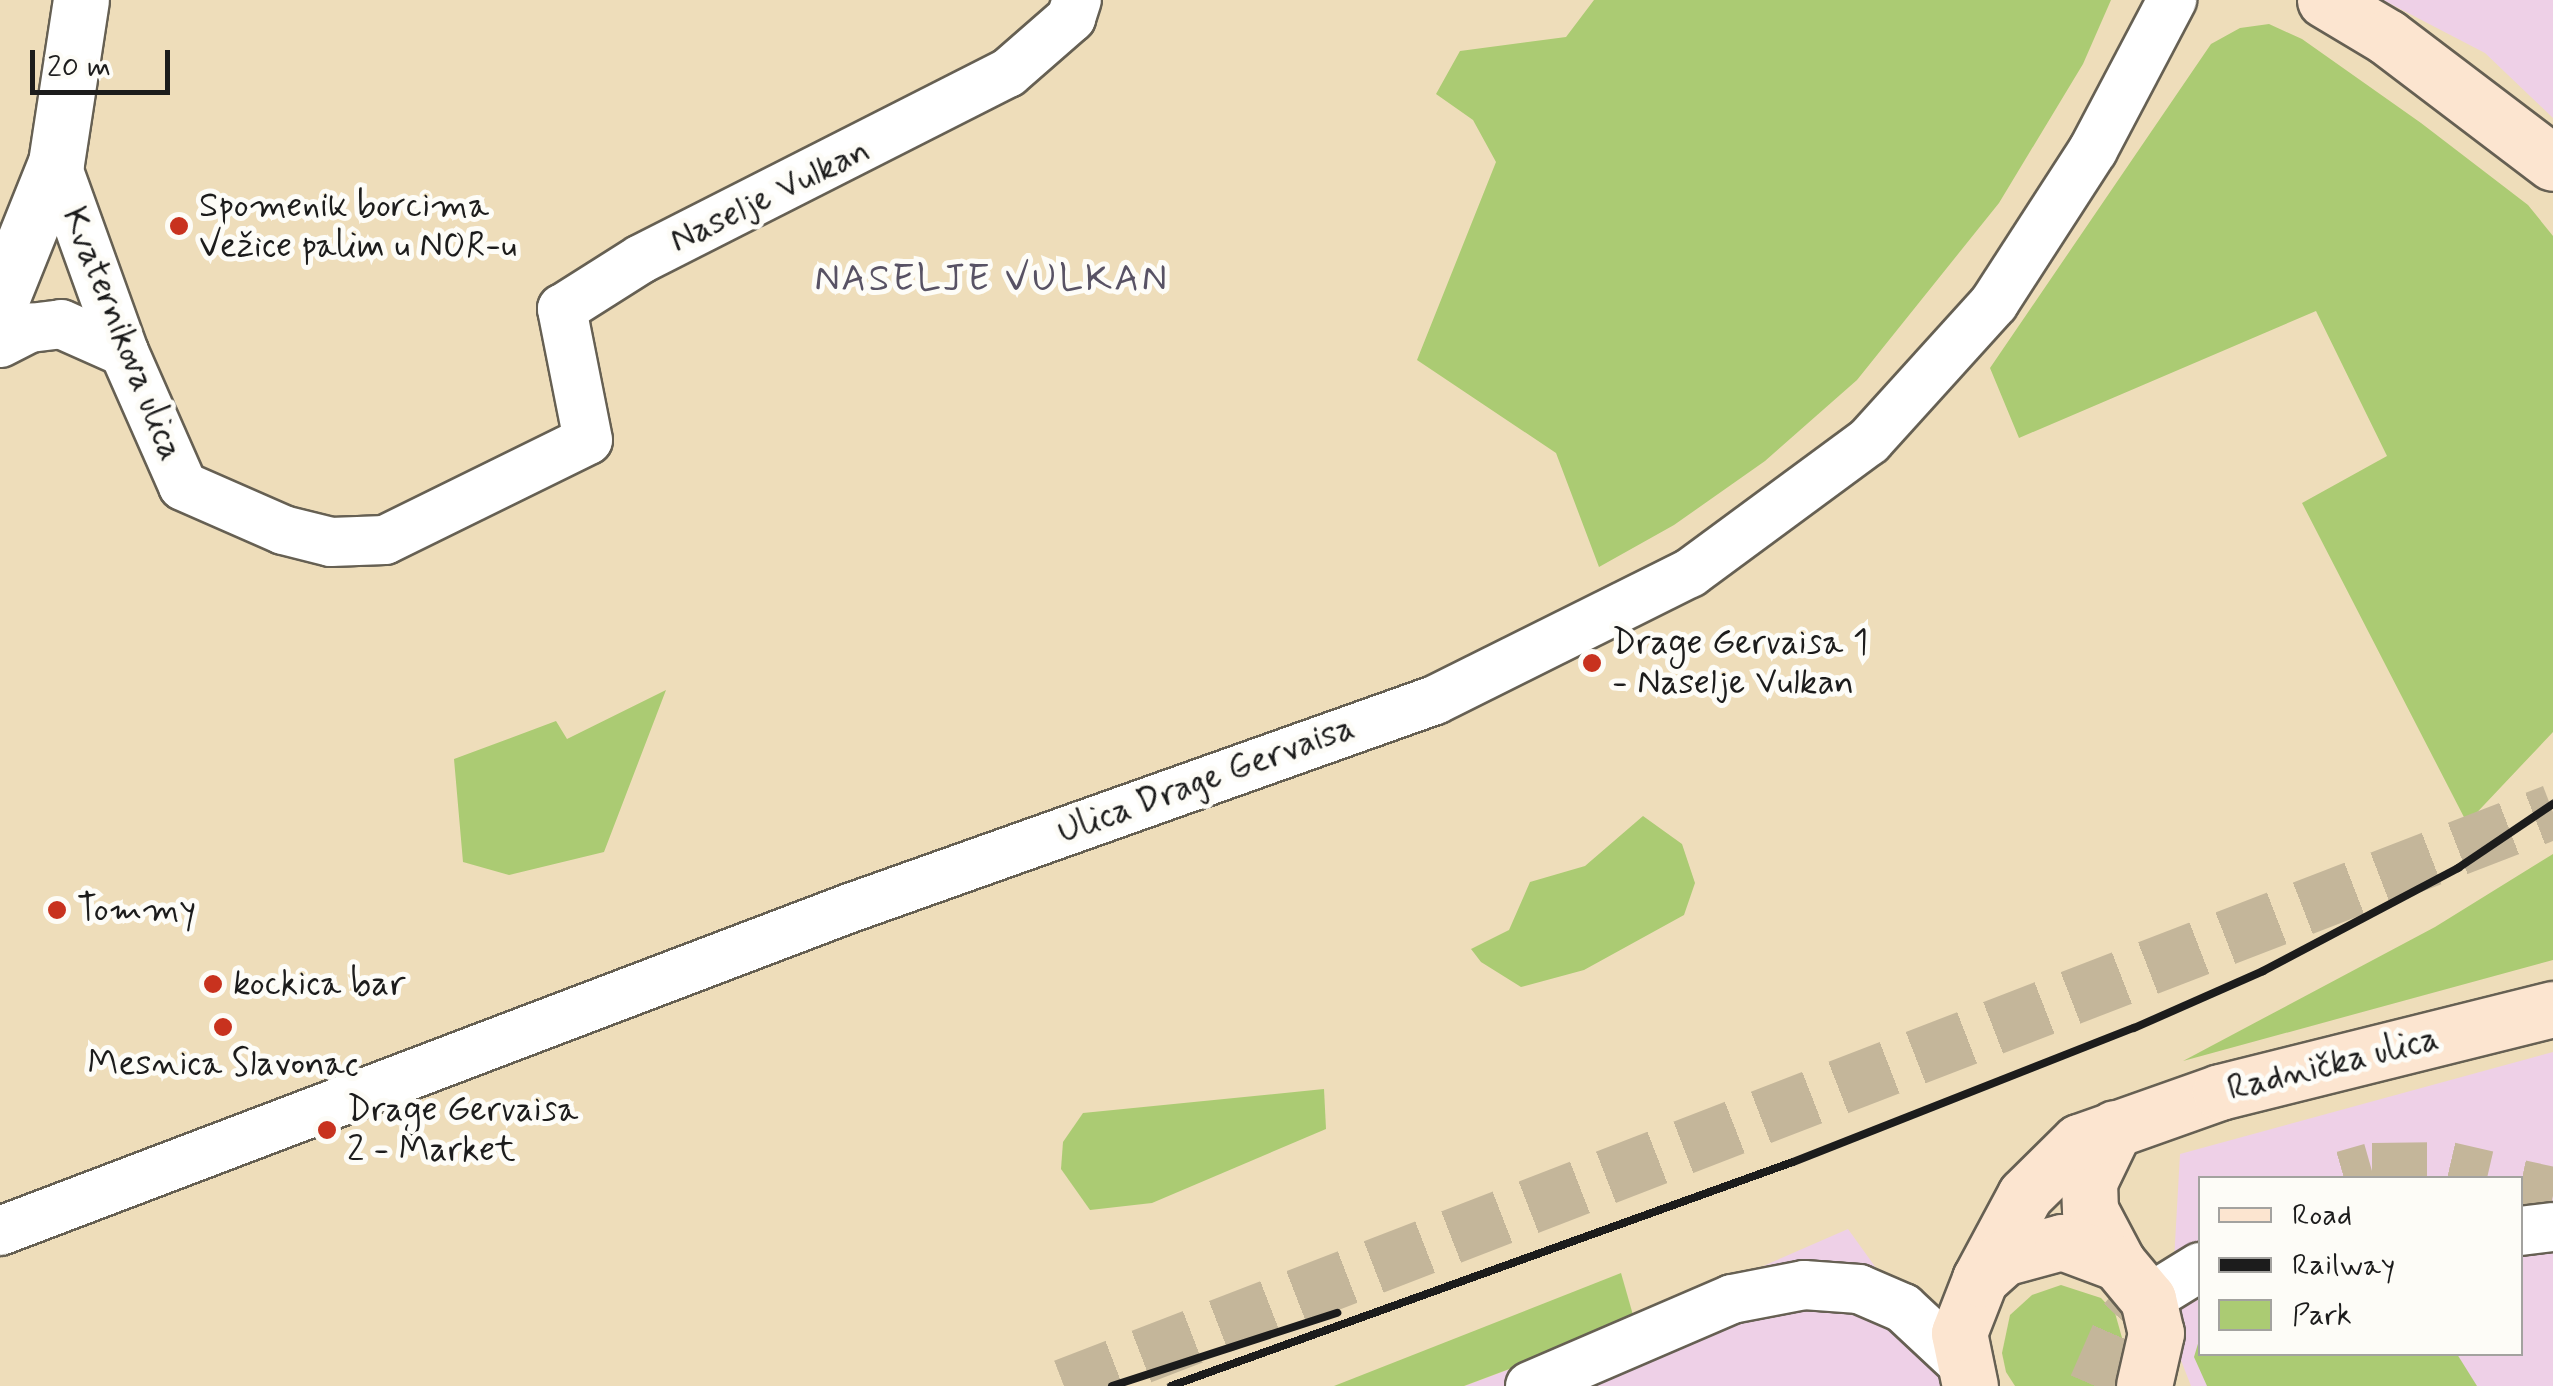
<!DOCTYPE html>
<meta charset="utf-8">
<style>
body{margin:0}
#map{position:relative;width:2553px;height:1386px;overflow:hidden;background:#eeddba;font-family:Mynerve,sans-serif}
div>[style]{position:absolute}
.built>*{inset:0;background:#eed0e7}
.green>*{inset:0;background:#abcb73}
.trunk-tunnel>*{height:55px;margin-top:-27.5px;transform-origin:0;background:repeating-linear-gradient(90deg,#c4b69a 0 55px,transparent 0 83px)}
.roads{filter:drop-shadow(2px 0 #666053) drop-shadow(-2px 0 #666053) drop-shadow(0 2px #666053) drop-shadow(0 -2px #666053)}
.minor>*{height:48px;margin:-24px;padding:0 24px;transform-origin:24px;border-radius:24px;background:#fff}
.tertiary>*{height:55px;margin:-27.5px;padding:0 27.5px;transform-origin:27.5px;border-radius:27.5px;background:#fff}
.secondary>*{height:55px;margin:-27.5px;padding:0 27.5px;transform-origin:27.5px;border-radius:27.5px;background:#fce5d0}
.rail>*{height:8px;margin:-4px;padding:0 4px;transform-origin:4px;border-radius:4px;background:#1c1c1c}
.dots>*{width:28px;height:28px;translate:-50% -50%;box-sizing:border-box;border:5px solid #fdfcf7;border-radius:50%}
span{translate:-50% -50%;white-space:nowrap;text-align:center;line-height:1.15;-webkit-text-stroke:10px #fdfcf7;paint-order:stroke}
.street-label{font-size:35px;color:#1c1c1c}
.poi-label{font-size:35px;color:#1c1c1c}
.left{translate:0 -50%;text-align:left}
.neighbourhood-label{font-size:38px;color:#585264;letter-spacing:2.5px}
.legend{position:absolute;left:2198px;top:1176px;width:325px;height:180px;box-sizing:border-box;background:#fdfcf7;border:2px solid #a3a29f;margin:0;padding:12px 18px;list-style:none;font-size:30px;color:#1c1c1c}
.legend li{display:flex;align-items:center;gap:20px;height:50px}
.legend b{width:50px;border:2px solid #a3a29f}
.scale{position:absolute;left:30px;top:50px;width:140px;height:45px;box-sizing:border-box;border:5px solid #1c1c1c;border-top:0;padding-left:12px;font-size:30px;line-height:35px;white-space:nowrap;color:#1c1c1c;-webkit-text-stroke:8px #fdfcf7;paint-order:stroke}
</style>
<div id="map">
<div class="built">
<div style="clip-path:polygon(2383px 0,2553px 0,2553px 118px,2485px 53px)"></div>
<div style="clip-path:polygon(evenodd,2553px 1052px,2553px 1386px,2191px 1386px,2170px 1332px,2180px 1154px,2553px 1052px,2200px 1178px,2520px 1178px,2520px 1354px,2200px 1354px,2200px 1178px)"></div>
<div style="clip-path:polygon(1848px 1229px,1961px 1386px,1465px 1386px,1635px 1322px)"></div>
</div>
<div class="green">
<div style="clip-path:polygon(1594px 0,2111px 0,2083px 64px,1999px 203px,1857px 380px,1765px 461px,1674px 525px,1599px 567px,1556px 453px,1417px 360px,1496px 162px,1473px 120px,1436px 94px,1460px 51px,1566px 37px)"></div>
<div style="clip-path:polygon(2269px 24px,2302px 39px,2421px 123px,2528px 205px,2553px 236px,2553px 732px,2467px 823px,2302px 503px,2387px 456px,2316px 311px,2019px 438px,1990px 368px,2211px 44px,2240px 28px)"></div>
<div style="clip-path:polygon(666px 690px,604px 852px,509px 875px,463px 862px,454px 759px,556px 721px,567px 739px)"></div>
<div style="clip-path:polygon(1643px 816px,1682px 844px,1695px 883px,1684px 915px,1584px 970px,1521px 987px,1481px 962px,1471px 949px,1509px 930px,1530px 882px,1585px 866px)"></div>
<div style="clip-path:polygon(2553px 854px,2553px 960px,2183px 1061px,2435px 927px)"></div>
<div style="clip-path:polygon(1324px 1089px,1326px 1129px,1152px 1203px,1090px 1210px,1061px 1169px,1063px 1142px,1083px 1113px)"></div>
<div style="clip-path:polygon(1621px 1273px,1635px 1322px,1464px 1386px,1334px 1386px)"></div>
<div style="clip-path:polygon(2061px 1285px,2101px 1298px,2115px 1313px,2126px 1352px,2111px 1386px,2015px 1386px,2006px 1372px,2002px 1353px,2010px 1315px,2032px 1295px)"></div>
<div style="clip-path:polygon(2200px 1337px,2200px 1354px,2457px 1354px,2477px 1386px,2207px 1386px,2194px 1357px)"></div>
</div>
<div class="trunk-tunnel">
<div style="left:2344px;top:1178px;width:29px;rotate:-16deg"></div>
<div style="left:2372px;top:1170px;width:77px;rotate:-0.7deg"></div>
<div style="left:2449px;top:1169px;width:39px;rotate:13deg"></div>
<div style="left:2520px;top:1187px;width:34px;rotate:12deg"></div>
<div style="left:1064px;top:1386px;width:1596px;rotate:-21.11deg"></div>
<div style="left:2096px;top:1386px;width:70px;rotate:-66.4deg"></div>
<div style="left:2124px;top:1322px;width:76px;rotate:-47.1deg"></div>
</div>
<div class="roads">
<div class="minor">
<div style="left:56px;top:163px;width:201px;rotate:70.2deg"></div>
<div style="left:124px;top:352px;width:146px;rotate:66.2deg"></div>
<div style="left:183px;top:486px;width:109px;rotate:23.7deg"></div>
<div style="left:283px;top:530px;width:49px;rotate:14deg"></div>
<div style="left:331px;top:542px;width:54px;rotate:-2.1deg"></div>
<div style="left:385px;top:540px;width:226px;rotate:-26.2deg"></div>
<div style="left:588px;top:440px;width:134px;rotate:-101.2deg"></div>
<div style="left:562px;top:309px;width:93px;rotate:-32.3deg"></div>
<div style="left:641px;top:259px;width:411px;rotate:-26.9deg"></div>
<div style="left:1008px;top:73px;width:84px;rotate:-41.1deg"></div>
<div style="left:1071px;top:18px;width:19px;rotate:-72deg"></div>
<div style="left:0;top:343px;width:34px;rotate:-27deg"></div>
<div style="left:30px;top:328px;width:31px;rotate:-7deg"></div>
<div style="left:61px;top:324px;width:69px;rotate:24deg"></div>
<div style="left:0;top:1231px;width:909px;rotate:-20.81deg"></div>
<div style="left:850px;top:908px;width:621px;rotate:-19.57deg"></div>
<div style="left:1435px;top:700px;width:285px;rotate:-26.5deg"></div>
<div style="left:1690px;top:573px;width:222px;rotate:-36.4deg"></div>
<div style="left:1869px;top:441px;width:186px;rotate:-47.8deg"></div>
<div style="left:1994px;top:303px;width:182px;rotate:-57.1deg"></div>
<div style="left:2093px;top:150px;width:170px;rotate:-62.2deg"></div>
<div style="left:2520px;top:1231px;width:33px;rotate:-7deg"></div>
<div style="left:2148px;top:1299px;width:61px;rotate:-31.6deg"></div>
<div style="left:1530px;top:1386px;width:220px;rotate:-23.3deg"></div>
<div style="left:1732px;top:1299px;width:73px;rotate:-11deg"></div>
<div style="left:1804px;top:1285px;width:55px;rotate:4.2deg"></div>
<div style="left:1859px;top:1289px;width:48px;rotate:23.4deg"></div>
<div style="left:1903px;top:1308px;width:79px;rotate:43deg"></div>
</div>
<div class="tertiary">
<div style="left:0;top:302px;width:150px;rotate:-68.1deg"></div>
<div style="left:56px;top:163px;width:165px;rotate:-81.3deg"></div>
</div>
<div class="secondary">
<div style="left:2325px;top:0;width:72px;rotate:30.8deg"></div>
<div style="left:2387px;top:37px;width:208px;rotate:37.2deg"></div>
<div style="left:2115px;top:1128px;width:60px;rotate:115.7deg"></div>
<div style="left:2089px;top:1182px;width:28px;rotate:88deg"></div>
<div style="left:2090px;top:1210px;width:60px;rotate:62.2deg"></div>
<div style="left:1980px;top:1279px;width:95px;rotate:-61.8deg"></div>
<div style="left:2025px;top:1195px;width:76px;rotate:-44.5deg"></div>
<div style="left:2079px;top:1142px;width:150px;rotate:-19.5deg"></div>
<div style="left:2220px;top:1092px;width:343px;rotate:-14deg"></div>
<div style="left:1970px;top:1386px;width:54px;rotate:-101.7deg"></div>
<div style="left:1959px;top:1333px;width:58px;rotate:-68.7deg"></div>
<div style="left:1980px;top:1279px;width:31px;rotate:-42deg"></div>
<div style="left:2003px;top:1258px;width:61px;rotate:-15.2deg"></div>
<div style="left:2062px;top:1242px;width:60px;rotate:20.6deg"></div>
<div style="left:2118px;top:1263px;width:47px;rotate:50.2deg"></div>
<div style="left:2148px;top:1299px;width:35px;rotate:77deg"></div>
<div style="left:2156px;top:1333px;width:54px;rotate:102.8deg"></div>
</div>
</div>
<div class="rail">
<div style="left:1112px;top:1386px;width:237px;rotate:-18deg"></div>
<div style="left:1171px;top:1386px;width:661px;rotate:-19.81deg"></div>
<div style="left:1793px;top:1162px;width:366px;rotate:-21.5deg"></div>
<div style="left:2134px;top:1028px;width:141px;rotate:-23.8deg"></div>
<div style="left:2263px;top:971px;width:221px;rotate:-27.8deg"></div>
<div style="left:2458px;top:868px;width:115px;rotate:-34deg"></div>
</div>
<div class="dots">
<div style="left:179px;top:226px;background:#c8321e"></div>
<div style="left:1592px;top:663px;background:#c8321e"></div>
<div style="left:57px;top:910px;background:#c8321e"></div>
<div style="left:213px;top:984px;background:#c8321e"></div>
<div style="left:223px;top:1027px;background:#c8321e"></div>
<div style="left:327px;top:1130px;background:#c8321e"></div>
</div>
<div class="street-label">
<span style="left:770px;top:196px;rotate:-26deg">Naselje Vulkan</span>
<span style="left:122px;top:334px;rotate:68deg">Kvaternikova ulica</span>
<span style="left:1206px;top:780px;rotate:-20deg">Ulica Drage Gervaisa</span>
<span style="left:2333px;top:1064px;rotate:-14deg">Radnička ulica</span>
</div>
<div class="poi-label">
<span class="left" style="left:199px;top:226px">Spomenik borcima<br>Vežice palim u NOR-u</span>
<span class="left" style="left:1612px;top:663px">Drage Gervaisa 1<br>- Naselje Vulkan</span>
<span class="left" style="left:77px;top:910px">Tommy</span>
<span class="left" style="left:233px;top:984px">kockica bar</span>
<span style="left:223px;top:1064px">Mesnica Slavonac</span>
<span class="left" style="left:347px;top:1130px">Drage Gervaisa<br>2 - Market</span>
</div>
<div class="neighbourhood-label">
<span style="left:992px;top:280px">NASELJE VULKAN</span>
</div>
<ul class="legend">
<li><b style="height:12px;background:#fce5d0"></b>Road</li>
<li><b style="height:12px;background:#1c1c1c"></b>Railway</li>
<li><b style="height:28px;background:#abcb73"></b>Park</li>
</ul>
<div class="scale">20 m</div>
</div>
